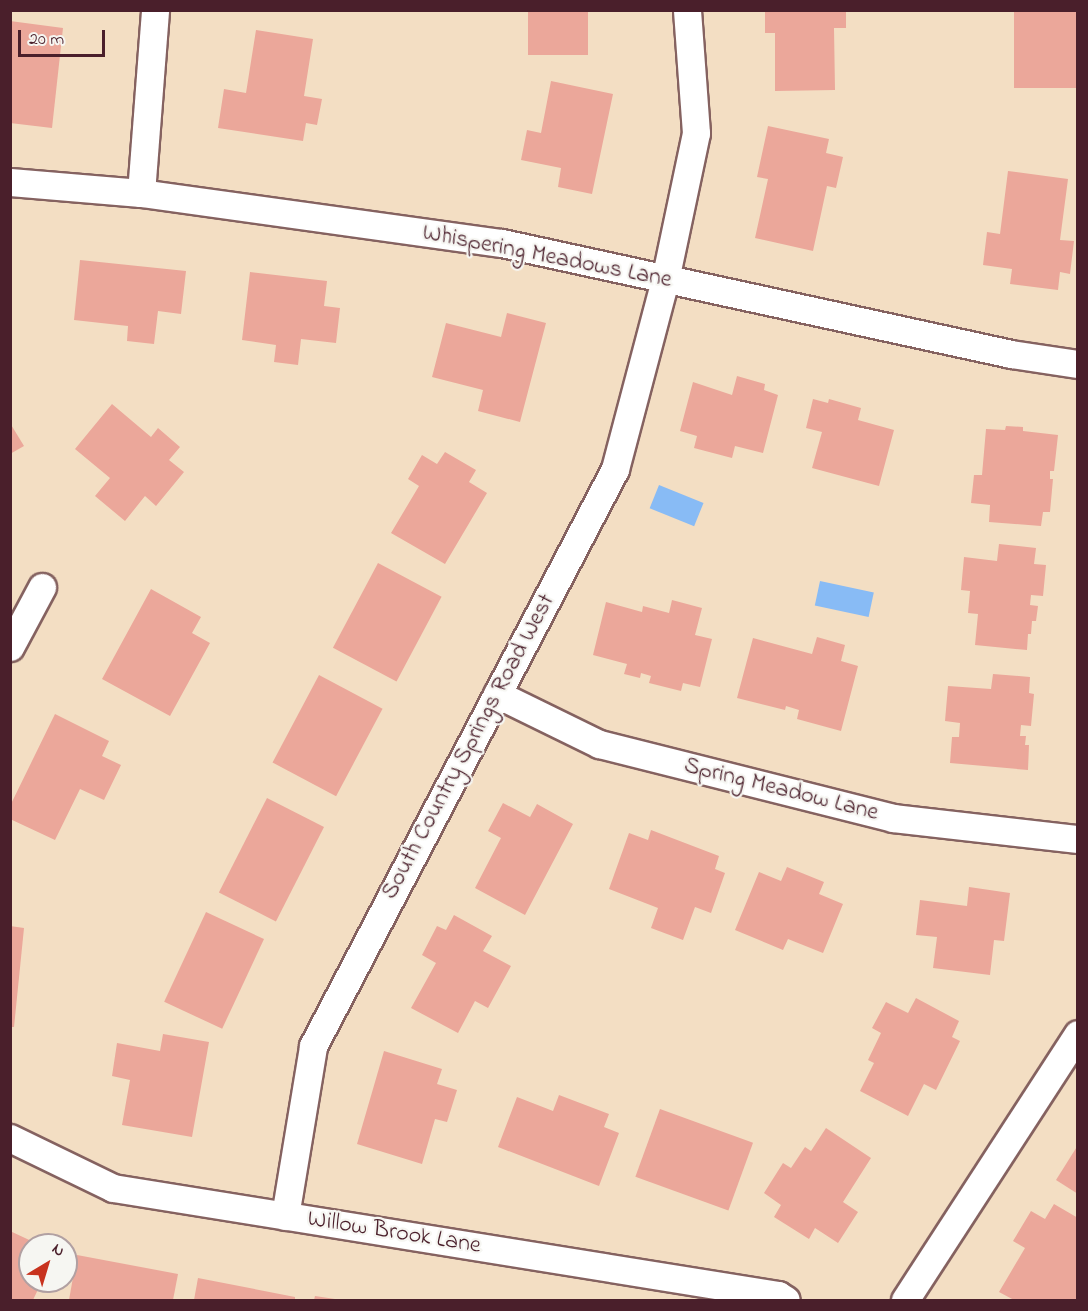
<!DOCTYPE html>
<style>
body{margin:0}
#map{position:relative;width:1088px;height:1311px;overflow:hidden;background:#f3dec3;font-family:"Indie Flower",sans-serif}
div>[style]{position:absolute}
.water>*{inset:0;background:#88bbf5;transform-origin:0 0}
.building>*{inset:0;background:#eba79a;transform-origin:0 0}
.roads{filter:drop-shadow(2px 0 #856260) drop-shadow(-2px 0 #856260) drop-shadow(0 2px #856260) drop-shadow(0 -2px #856260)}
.minor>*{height:27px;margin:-13.5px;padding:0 13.5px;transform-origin:13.5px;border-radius:13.5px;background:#fff}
span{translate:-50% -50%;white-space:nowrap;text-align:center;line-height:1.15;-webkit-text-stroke:4.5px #f6f6f2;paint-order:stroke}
.street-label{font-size:24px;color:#4a1f2b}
.frame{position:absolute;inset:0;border:12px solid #4a1f2b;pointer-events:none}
.north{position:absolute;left:18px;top:1233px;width:60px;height:60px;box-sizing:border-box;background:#f6f6f2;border:2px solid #b1a0a2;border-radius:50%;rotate:38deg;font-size:16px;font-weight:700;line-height:24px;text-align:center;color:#4a1f2b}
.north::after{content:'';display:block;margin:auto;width:21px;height:27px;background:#c8321e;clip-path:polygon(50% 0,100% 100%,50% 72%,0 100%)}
.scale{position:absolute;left:18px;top:30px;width:87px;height:27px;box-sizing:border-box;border:3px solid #4a1f2b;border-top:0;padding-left:8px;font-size:18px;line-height:21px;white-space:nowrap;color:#4a1f2b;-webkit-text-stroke:4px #f6f6f2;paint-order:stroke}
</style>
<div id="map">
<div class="water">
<div style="left:659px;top:485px;width:48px;height:25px;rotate:22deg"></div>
<div style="left:820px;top:581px;width:55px;height:25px;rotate:12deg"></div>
</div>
<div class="building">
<div style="left:528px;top:10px;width:60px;height:45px"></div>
<div style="clip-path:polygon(765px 10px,846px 10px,846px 28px,834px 28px,835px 90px,775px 91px,775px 33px,765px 33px)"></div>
<div style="left:1014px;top:10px;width:64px;height:78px"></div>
<div style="clip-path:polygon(10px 21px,63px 28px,52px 128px,10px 123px)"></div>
<div style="clip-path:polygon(256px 30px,313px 39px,304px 96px,322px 99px,317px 125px,306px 123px,303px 141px,218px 128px,224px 89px,246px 93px)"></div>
<div style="clip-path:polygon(551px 81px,613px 94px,592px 194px,558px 187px,561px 168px,521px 160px,527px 130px,541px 133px)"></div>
<div style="clip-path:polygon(768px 126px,829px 139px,826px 153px,843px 157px,836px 188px,827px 186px,813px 251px,755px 238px,768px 179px,757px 177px)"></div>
<div style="clip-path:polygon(1008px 171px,1068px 179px,1060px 240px,1074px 241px,1070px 274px,1060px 272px,1058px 290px,1010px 284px,1012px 269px,983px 265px,987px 232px,1000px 234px)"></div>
<div style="clip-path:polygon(80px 260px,186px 271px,181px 314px,158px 311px,154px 344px,127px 341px,128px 326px,74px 320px)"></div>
<div style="clip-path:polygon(250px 272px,327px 281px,324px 306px,340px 308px,336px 343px,301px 339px,298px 365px,274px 362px,276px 345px,242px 340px)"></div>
<div style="clip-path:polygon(507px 313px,546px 323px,520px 422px,478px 411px,483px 390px,432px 377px,446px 323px,501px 337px)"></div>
<div style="clip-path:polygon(737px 376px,765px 384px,764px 390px,778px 395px,763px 453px,735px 446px,732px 458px,694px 448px,697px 436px,680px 431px,693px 382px,732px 395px)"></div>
<div style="clip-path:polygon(813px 399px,828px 403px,829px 399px,861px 408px,858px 420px,894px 430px,879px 486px,812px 468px,822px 432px,806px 428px)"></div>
<div style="clip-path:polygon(112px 404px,151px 437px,158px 428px,180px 447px,169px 460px,184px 472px,156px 506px,145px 496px,125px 521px,95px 496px,110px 478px,75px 449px)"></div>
<div style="clip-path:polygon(10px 423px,24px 446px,10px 454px)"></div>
<div style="clip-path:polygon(1006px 426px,1023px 427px,1023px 431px,1058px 435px,1054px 471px,1050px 471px,1050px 479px,1053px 479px,1050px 512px,1043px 512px,1041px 526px,989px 522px,990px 505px,971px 503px,974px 475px,982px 475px,986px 429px,1005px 430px)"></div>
<div style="clip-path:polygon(445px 452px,476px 470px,469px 482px,487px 493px,445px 564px,391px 533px,419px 486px,408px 479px,422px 455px,437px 464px)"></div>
<div style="clip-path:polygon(999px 544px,1036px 548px,1034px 564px,1046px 565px,1043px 596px,1031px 595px,1030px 605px,1038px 606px,1036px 621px,1032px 621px,1031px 634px,1028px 634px,1027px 650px,975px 645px,978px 614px,968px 613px,970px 591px,961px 590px,964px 557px,997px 561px)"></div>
<div style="left:378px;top:563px;width:72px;height:96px;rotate:28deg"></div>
<div style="clip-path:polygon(151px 589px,201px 617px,192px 633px,210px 643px,170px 716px,102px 679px)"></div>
<div style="clip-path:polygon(672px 600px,702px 608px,695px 635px,712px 639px,700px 687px,683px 683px,681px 691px,649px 683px,651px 676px,641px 673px,640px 678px,624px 674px,627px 664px,593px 655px,606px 602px,642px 612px,643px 606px,669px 613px)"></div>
<div style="clip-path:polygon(817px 637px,845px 645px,841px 661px,858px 666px,841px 731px,797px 719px,799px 710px,786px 706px,785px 710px,737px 698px,753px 638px,812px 654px)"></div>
<div style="clip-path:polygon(993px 674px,1030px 677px,1029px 693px,1034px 694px,1031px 726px,1021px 725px,1020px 736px,1026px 736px,1025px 745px,1029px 745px,1028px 770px,950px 763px,952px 737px,959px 737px,960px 723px,945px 721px,948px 686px,991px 689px)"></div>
<div style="left:319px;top:675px;width:72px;height:99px;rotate:28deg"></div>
<div style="clip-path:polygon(55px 714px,109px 741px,102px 756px,121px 765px,104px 800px,80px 789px,55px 840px,10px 819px,10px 806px)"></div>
<div style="left:267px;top:798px;width:64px;height:106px;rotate:27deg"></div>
<div style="clip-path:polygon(503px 803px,530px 817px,537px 804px,573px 824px,525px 915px,475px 888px,501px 838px,488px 831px)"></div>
<div style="clip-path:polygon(651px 830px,719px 856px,715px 869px,725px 873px,711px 913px,695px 907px,683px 940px,651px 928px,658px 908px,609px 889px,629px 833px,648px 840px)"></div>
<div style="clip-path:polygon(787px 867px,824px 882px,819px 894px,843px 904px,823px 953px,788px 939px,783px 950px,735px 930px,759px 872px,781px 881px)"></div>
<div style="clip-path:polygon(969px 887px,1010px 893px,1004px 941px,994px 940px,990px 975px,933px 968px,937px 937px,916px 935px,920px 900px,967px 906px)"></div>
<div style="left:206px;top:912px;width:64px;height:99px;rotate:25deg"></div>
<div style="clip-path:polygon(454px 915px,492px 936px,483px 951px,511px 966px,488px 1008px,475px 1001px,458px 1033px,411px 1008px,436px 963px,422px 955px,437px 926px,446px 930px)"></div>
<div style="clip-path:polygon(10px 926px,24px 928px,14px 1027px,10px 1027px)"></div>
<div style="clip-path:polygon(916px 998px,959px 1021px,952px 1037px,960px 1041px,936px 1090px,924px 1084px,908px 1116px,860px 1091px,874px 1063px,868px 1060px,881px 1033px,872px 1028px,886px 1002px,908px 1013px)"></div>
<div style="clip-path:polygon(163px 1034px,209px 1042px,192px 1137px,122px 1125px,130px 1080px,112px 1076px,117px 1043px,160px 1051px)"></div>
<div style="clip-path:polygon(384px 1051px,442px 1069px,437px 1084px,457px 1090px,447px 1122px,435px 1119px,422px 1164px,357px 1144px)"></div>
<div style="clip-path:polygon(559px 1095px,609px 1114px,604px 1127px,619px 1133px,599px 1186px,498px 1147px,517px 1097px,553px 1111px)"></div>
<div style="left:660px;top:1109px;width:99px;height:72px;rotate:20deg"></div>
<div style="clip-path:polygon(826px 1128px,871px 1158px,843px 1202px,858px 1212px,838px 1243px,815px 1228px,809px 1239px,774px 1217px,781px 1205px,764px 1193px,783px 1163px,791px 1168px,805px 1147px,811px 1151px)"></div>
<div style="clip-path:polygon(1078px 1145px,1078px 1194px,1056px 1180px)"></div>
<div style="clip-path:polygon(1054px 1204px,1078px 1218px,1078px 1300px,1014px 1300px,999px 1292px,1025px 1248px,1013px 1241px,1031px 1211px,1045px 1219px)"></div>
<div style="clip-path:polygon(10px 1231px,40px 1245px,30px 1245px,30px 1281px,42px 1281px,33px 1300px,10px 1300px)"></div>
<div style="clip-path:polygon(77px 1255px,178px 1274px,173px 1300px,69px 1300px)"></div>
<div style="clip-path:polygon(198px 1278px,295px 1297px,295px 1300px,194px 1300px)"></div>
<div style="clip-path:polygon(315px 1296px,335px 1299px,335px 1300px,314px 1300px)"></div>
</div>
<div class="roads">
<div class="minor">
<div style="left:10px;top:182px;width:131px;rotate:4.8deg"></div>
<div style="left:141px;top:193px;width:364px;rotate:7.9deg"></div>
<div style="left:502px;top:243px;width:521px;rotate:12.3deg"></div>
<div style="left:1011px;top:354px;width:68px;rotate:8.5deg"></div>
<div style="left:141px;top:193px;width:184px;rotate:-85.6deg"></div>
<div style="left:10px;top:647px;width:68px;rotate:-61.9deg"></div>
<div style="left:497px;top:694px;width:114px;rotate:26.1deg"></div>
<div style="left:599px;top:744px;width:303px;rotate:14.1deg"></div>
<div style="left:893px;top:818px;width:186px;rotate:6.5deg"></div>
<div style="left:10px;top:1138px;width:114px;rotate:25.9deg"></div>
<div style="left:113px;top:1188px;width:674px;rotate:9.14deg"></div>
<div style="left:778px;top:1295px;width:9px;rotate:32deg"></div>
<div style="left:285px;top:1216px;width:172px;rotate:-80.6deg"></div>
<div style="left:313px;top:1046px;width:651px;rotate:-62.37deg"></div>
<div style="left:615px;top:469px;width:196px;rotate:-75.2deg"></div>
<div style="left:665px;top:280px;width:150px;rotate:-78.1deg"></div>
<div style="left:696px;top:133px;width:123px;rotate:-94.2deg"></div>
<div style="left:905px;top:1300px;width:317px;rotate:-57deg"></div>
</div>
</div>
<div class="street-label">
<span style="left:547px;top:257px;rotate:11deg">Whispering Meadows Lane</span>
<span style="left:469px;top:747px;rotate:-62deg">South Country Springs Road West</span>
<span style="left:781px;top:790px;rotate:14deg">Spring Meadow Lane</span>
<span style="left:394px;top:1233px;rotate:9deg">Willow Brook Lane</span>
</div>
<div class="frame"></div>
<div class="north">N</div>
<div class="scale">20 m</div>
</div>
